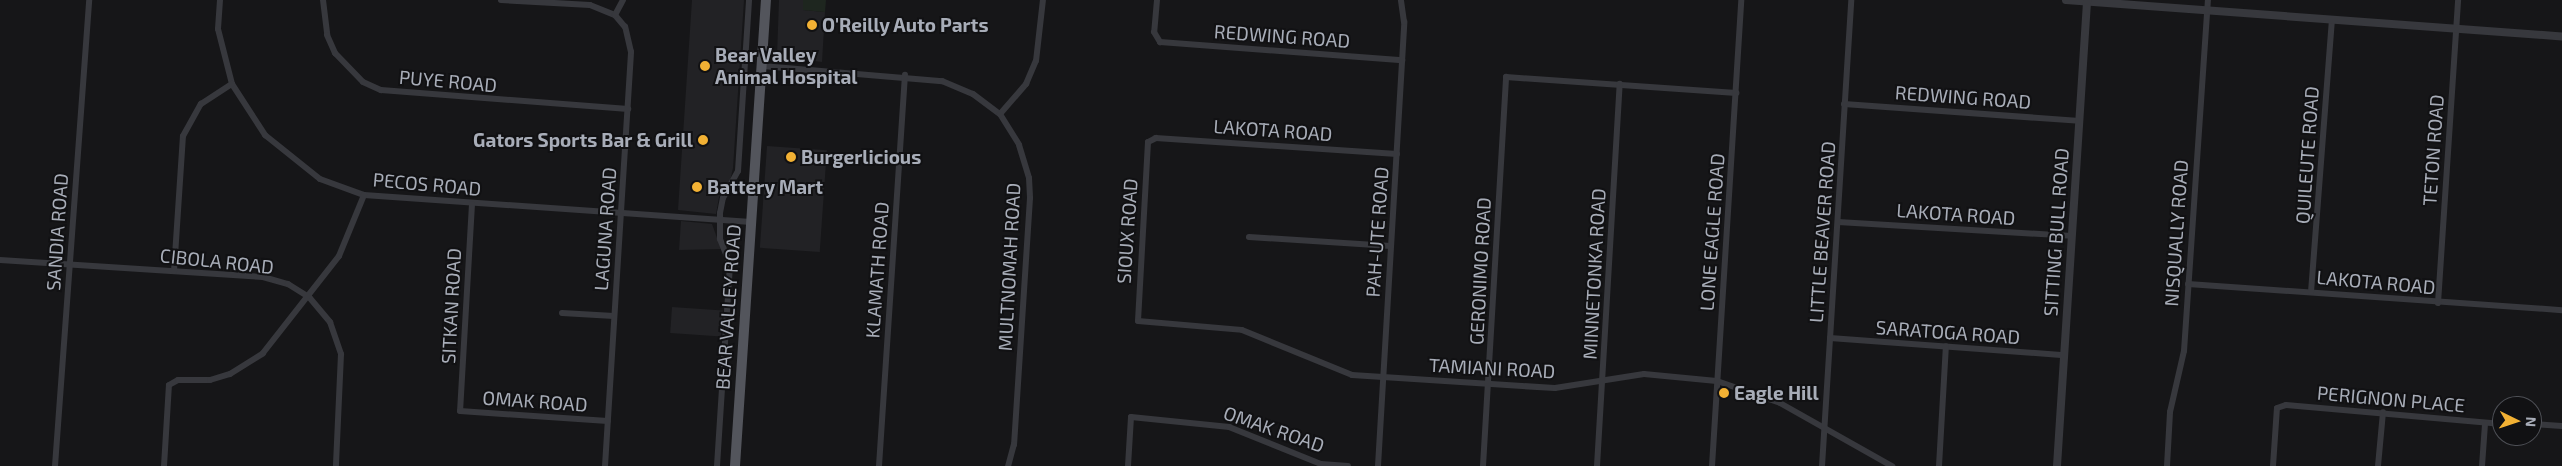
<!DOCTYPE html>
<style>
body{margin:0}
#map{position:relative;width:2562px;height:466px;overflow:hidden;background:#161618;font-family:"Exo 2",sans-serif}
div>[style]{position:absolute}
.built>*{inset:0;background:#222225;transform-origin:0 0}
.green>*{inset:0;background:#1e261f}
.minor>*{height:6px;margin:-3px;padding:0 3px;transform-origin:3px;border-radius:3px;background:#37383d}
.tertiary>*{height:8px;margin:-4px;padding:0 4px;transform-origin:4px;border-radius:4px;background:#37383d}
.primary>*{height:10px;margin:-5px;padding:0 5px;transform-origin:5px;border-radius:5px;background:#53555c}
.dots>*{width:14px;height:14px;translate:-50% -50%;box-sizing:border-box;border:2px solid #111113;border-radius:50%}
span{translate:-50% -50%;white-space:nowrap;text-align:center;line-height:1.15;-webkit-text-stroke:4px #111113;paint-order:stroke}
.poi-label{font-size:19px;color:#a8adb8;font-weight:700}
.left{translate:0 -50%;text-align:left}
.right{translate:-100% -50%;text-align:right}
.street-label{font-size:19px;color:#a8adb8}
.north{position:absolute;left:2492px;top:396px;width:50px;height:50px;box-sizing:border-box;background:#111113;border:1px solid #4d4f55;border-radius:50%;rotate:94deg;font-size:14px;font-weight:700;line-height:20px;text-align:center;color:#a8adb8}
.north::after{content:'';display:block;margin:auto;width:18px;height:22px;background:#f2b134;clip-path:polygon(50% 0,100% 100%,50% 72%,0 100%)}
</style>
<div id="map">
<div class="built">
<div style="clip-path:polygon(692px 0,744px 0,733px 168px,730px 181px,719px 197px,716px 214px,678px 210px)"></div>
<div style="clip-path:polygon(779px 0,803px 0,803px 10px,825px 12px,822px 62px,777px 56px)"></div>
<div style="left:767px;top:146px;width:60px;height:102px;rotate:4deg"></div>
<div style="clip-path:polygon(681px 221px,712px 224px,721px 249px,679px 250px)"></div>
<div style="left:672px;top:307px;width:51px;height:26px;rotate:4deg"></div>
</div>
<div class="green">
<div style="clip-path:polygon(803px 0,826px 0,825px 12px,803px 10px)"></div>
</div>
<div class="minor">
<div style="left:220px;top:0;width:29px;rotate:94deg"></div>
<div style="left:218px;top:29px;width:57px;rotate:75.7deg"></div>
<div style="left:232px;top:84px;width:61px;rotate:57.1deg"></div>
<div style="left:265px;top:135px;width:70px;rotate:38.7deg"></div>
<div style="left:320px;top:179px;width:47px;rotate:20deg"></div>
<div style="left:364px;top:195px;width:388px;rotate:4deg"></div>
<div style="left:323px;top:0;width:35px;rotate:83deg"></div>
<div style="left:327px;top:35px;width:20px;rotate:66deg"></div>
<div style="left:335px;top:53px;width:40px;rotate:46deg"></div>
<div style="left:363px;top:82px;width:20px;rotate:24deg"></div>
<div style="left:381px;top:90px;width:248px;rotate:4.4deg"></div>
<div style="left:501px;top:0;width:89px;rotate:3.2deg"></div>
<div style="left:590px;top:5px;width:27px;rotate:22deg"></div>
<div style="left:1157px;top:0;width:32px;rotate:95deg"></div>
<div style="left:1154px;top:32px;width:12px;rotate:59deg"></div>
<div style="left:1160px;top:42px;width:243px;rotate:4.3deg"></div>
<div style="left:762px;top:66px;width:181px;rotate:4.8deg"></div>
<div style="left:942px;top:81px;width:34px;rotate:23deg"></div>
<div style="left:973px;top:94px;width:34px;rotate:37deg"></div>
<div style="left:1000px;top:114px;width:36px;rotate:58deg"></div>
<div style="left:1019px;top:145px;width:34px;rotate:73deg"></div>
<div style="left:1029px;top:178px;width:20px;rotate:87deg"></div>
<div style="left:1030px;top:198px;width:247px;rotate:93.7deg"></div>
<div style="left:1014px;top:444px;width:23px;rotate:105deg"></div>
<div style="left:1844px;top:104px;width:236px;rotate:4.1deg"></div>
<div style="left:1000px;top:114px;width:40px;rotate:-49deg"></div>
<div style="left:1026px;top:84px;width:25px;rotate:-67deg"></div>
<div style="left:1036px;top:61px;width:61px;rotate:-83.5deg"></div>
<div style="left:1397px;top:154px;width:242px;rotate:-176.2deg"></div>
<div style="left:1156px;top:138px;width:9px;rotate:153deg"></div>
<div style="left:1148px;top:142px;width:179px;rotate:93.2deg"></div>
<div style="left:1138px;top:321px;width:104px;rotate:4.9deg"></div>
<div style="left:1242px;top:330px;width:119px;rotate:22.2deg"></div>
<div style="left:1352px;top:375px;width:203px;rotate:3.7deg"></div>
<div style="left:1555px;top:388px;width:90px;rotate:-8.9deg"></div>
<div style="left:1644px;top:374px;width:73px;rotate:5.5deg"></div>
<div style="left:1717px;top:381px;width:67px;rotate:19.2deg"></div>
<div style="left:1780px;top:403px;width:129px;rotate:29.4deg"></div>
<div style="left:472px;top:204px;width:207px;rotate:93.3deg"></div>
<div style="left:460px;top:411px;width:148px;rotate:3.9deg"></div>
<div style="left:1838px;top:222px;width:234px;rotate:3.4deg"></div>
<div style="left:1249px;top:237px;width:142px;rotate:3.6deg"></div>
<div style="left:0;top:260px;width:264px;rotate:3.7deg"></div>
<div style="left:263px;top:277px;width:26px;rotate:16deg"></div>
<div style="left:288px;top:284px;width:25px;rotate:32deg"></div>
<div style="left:309px;top:297px;width:33px;rotate:50deg"></div>
<div style="left:330px;top:322px;width:34px;rotate:71deg"></div>
<div style="left:341px;top:354px;width:112px;rotate:92.6deg"></div>
<div style="left:174px;top:271px;width:135px;rotate:-86.2deg"></div>
<div style="left:183px;top:136px;width:37px;rotate:-61deg"></div>
<div style="left:201px;top:104px;width:37px;rotate:-33deg"></div>
<div style="left:2188px;top:284px;width:375px;rotate:4deg"></div>
<div style="left:2311px;top:292px;width:273px;rotate:-85.6deg"></div>
<div style="left:2438px;top:303px;width:304px;rotate:-86.2deg"></div>
<div style="left:562px;top:313px;width:52px;rotate:3.3deg"></div>
<div style="left:1830px;top:338px;width:235px;rotate:4.2deg"></div>
<div style="left:2532px;top:424px;width:30px;rotate:4deg"></div>
<div style="left:55px;top:466px;width:467px;rotate:-85.8deg"></div>
<div style="left:164px;top:466px;width:81px;rotate:-86.5deg"></div>
<div style="left:169px;top:385px;width:10px;rotate:-29deg"></div>
<div style="left:178px;top:380px;width:32px"></div>
<div style="left:210px;top:380px;width:21px;rotate:-17deg"></div>
<div style="left:230px;top:374px;width:39px;rotate:-32deg"></div>
<div style="left:263px;top:353px;width:123px;rotate:-51.9deg"></div>
<div style="left:339px;top:256px;width:66px;rotate:-67.7deg"></div>
<div style="left:605px;top:466px;width:415px;rotate:-86.4deg"></div>
<div style="left:631px;top:52px;width:26px;rotate:-103deg"></div>
<div style="left:625px;top:27px;width:16px;rotate:-130deg"></div>
<div style="left:615px;top:15px;width:17px;rotate:-62deg"></div>
<div style="left:717px;top:466px;width:202px;rotate:-86.3deg"></div>
<div style="left:730px;top:264px;width:27px;rotate:-112deg"></div>
<div style="left:720px;top:239px;width:26px;rotate:-90deg"></div>
<div style="left:720px;top:213px;width:15px;rotate:-79deg"></div>
<div style="left:723px;top:198px;width:31px;rotate:-61deg"></div>
<div style="left:738px;top:171px;width:171px;rotate:-86.3deg"></div>
<div style="left:879px;top:466px;width:392px;rotate:-86.2deg"></div>
<div style="left:1128px;top:466px;width:49px;rotate:-86.5deg"></div>
<div style="left:1131px;top:417px;width:99px;rotate:5.8deg"></div>
<div style="left:1229px;top:427px;width:99px;rotate:21.9deg"></div>
<div style="left:1321px;top:464px;width:27px;rotate:4deg"></div>
<div style="left:1378px;top:466px;width:445px;rotate:-86.6deg"></div>
<div style="left:1404px;top:22px;width:22px;rotate:-98deg"></div>
<div style="left:1483px;top:466px;width:390px;rotate:-86.6deg"></div>
<div style="left:1506px;top:77px;width:231px;rotate:4deg"></div>
<div style="left:1597px;top:466px;width:383px;rotate:-86.6deg"></div>
<div style="left:1712px;top:466px;width:467px;rotate:-86.4deg"></div>
<div style="left:1822px;top:466px;width:467px;rotate:-86.4deg"></div>
<div style="left:1939px;top:466px;width:120px;rotate:-86.7deg"></div>
<div style="left:2167px;top:466px;width:54px;rotate:-86.8deg"></div>
<div style="left:2170px;top:412px;width:63px;rotate:-77.1deg"></div>
<div style="left:2184px;top:351px;width:352px;rotate:-86.1deg"></div>
<div style="left:2273px;top:466px;width:58px;rotate:-86.1deg"></div>
<div style="left:2277px;top:408px;width:9px;rotate:-18deg"></div>
<div style="left:2286px;top:405px;width:217px;rotate:5deg"></div>
<div style="left:2378px;top:466px;width:54px;rotate:-84.7deg"></div>
<div style="left:2482px;top:466px;width:42px;rotate:-85.9deg"></div>
</div>
<div class="tertiary">
<div style="left:2066px;top:0;width:497px;rotate:4.2deg"></div>
<div style="left:2057px;top:466px;width:467px;rotate:-86.3deg"></div>
</div>
<div class="primary">
<div style="left:735px;top:466px;width:467px;rotate:-86.2deg"></div>
</div>
<div class="dots">
<div style="left:812px;top:25px;background:#f2b134"></div>
<div style="left:705px;top:66px;background:#f2b134"></div>
<div style="left:703px;top:140px;background:#f2b134"></div>
<div style="left:791px;top:157px;background:#f2b134"></div>
<div style="left:697px;top:187px;background:#f2b134"></div>
<div style="left:1724px;top:393px;background:#f2b134"></div>
</div>
<div class="poi-label">
<span class="left" style="left:822px;top:25px">O'Reilly Auto Parts</span>
<span class="left" style="left:715px;top:66px">Bear Valley<br>Animal Hospital</span>
<span class="right" style="left:693px;top:140px">Gators Sports Bar &amp; Grill</span>
<span class="left" style="left:801px;top:157px">Burgerlicious</span>
<span class="left" style="left:707px;top:187px">Battery Mart</span>
<span class="left" style="left:1734px;top:393px">Eagle Hill</span>
</div>
<div class="street-label">
<span style="left:1282px;top:36px;rotate:4deg">REDWING ROAD</span>
<span style="left:448px;top:81px;rotate:5deg">PUYE ROAD</span>
<span style="left:1963px;top:97px;rotate:4deg">REDWING ROAD</span>
<span style="left:1273px;top:130px;rotate:4deg">LAKOTA ROAD</span>
<span style="left:2433px;top:150px;rotate:-86deg">TETON ROAD</span>
<span style="left:2307px;top:155px;rotate:-86deg">QUILEUTE ROAD</span>
<span style="left:427px;top:184px;rotate:5deg">PECOS ROAD</span>
<span style="left:1956px;top:214px;rotate:4deg">LAKOTA ROAD</span>
<span style="left:605px;top:229px;rotate:-86deg">LAGUNA ROAD</span>
<span style="left:1127px;top:231px;rotate:-86deg">SIOUX ROAD</span>
<span style="left:57px;top:232px;rotate:-86deg">SANDIA ROAD</span>
<span style="left:1377px;top:232px;rotate:-86deg">PAH-UTE ROAD</span>
<span style="left:1712px;top:232px;rotate:-86deg">LONE EAGLE ROAD</span>
<span style="left:1822px;top:232px;rotate:-86deg">LITTLE BEAVER ROAD</span>
<span style="left:2056px;top:232px;rotate:-86deg">SITTING BULL ROAD</span>
<span style="left:2176px;top:233px;rotate:-86deg">NISQUALLY ROAD</span>
<span style="left:217px;top:261px;rotate:6deg">CIBOLA ROAD</span>
<span style="left:1009px;top:267px;rotate:-87deg">MULTNOMAH ROAD</span>
<span style="left:877px;top:270px;rotate:-86deg">KLAMATH ROAD</span>
<span style="left:1480px;top:271px;rotate:-87deg">GERONIMO ROAD</span>
<span style="left:1594px;top:274px;rotate:-87deg">MINNETONKA ROAD</span>
<span style="left:2376px;top:282px;rotate:5deg">LAKOTA ROAD</span>
<span style="left:451px;top:306px;rotate:-87deg">SITKAN ROAD</span>
<span style="left:728px;top:307px;rotate:-86deg">BEAR VALLEY ROAD</span>
<span style="left:1948px;top:332px;rotate:4deg">SARATOGA ROAD</span>
<span style="left:1492px;top:368px;rotate:3deg">TAMIANI ROAD</span>
<span style="left:2391px;top:399px;rotate:5deg">PERIGNON PLACE</span>
<span style="left:535px;top:401px;rotate:4deg">OMAK ROAD</span>
<span style="left:1274px;top:429px;rotate:19deg">OMAK ROAD</span>
</div>
<div class="north">N</div>
</div>
